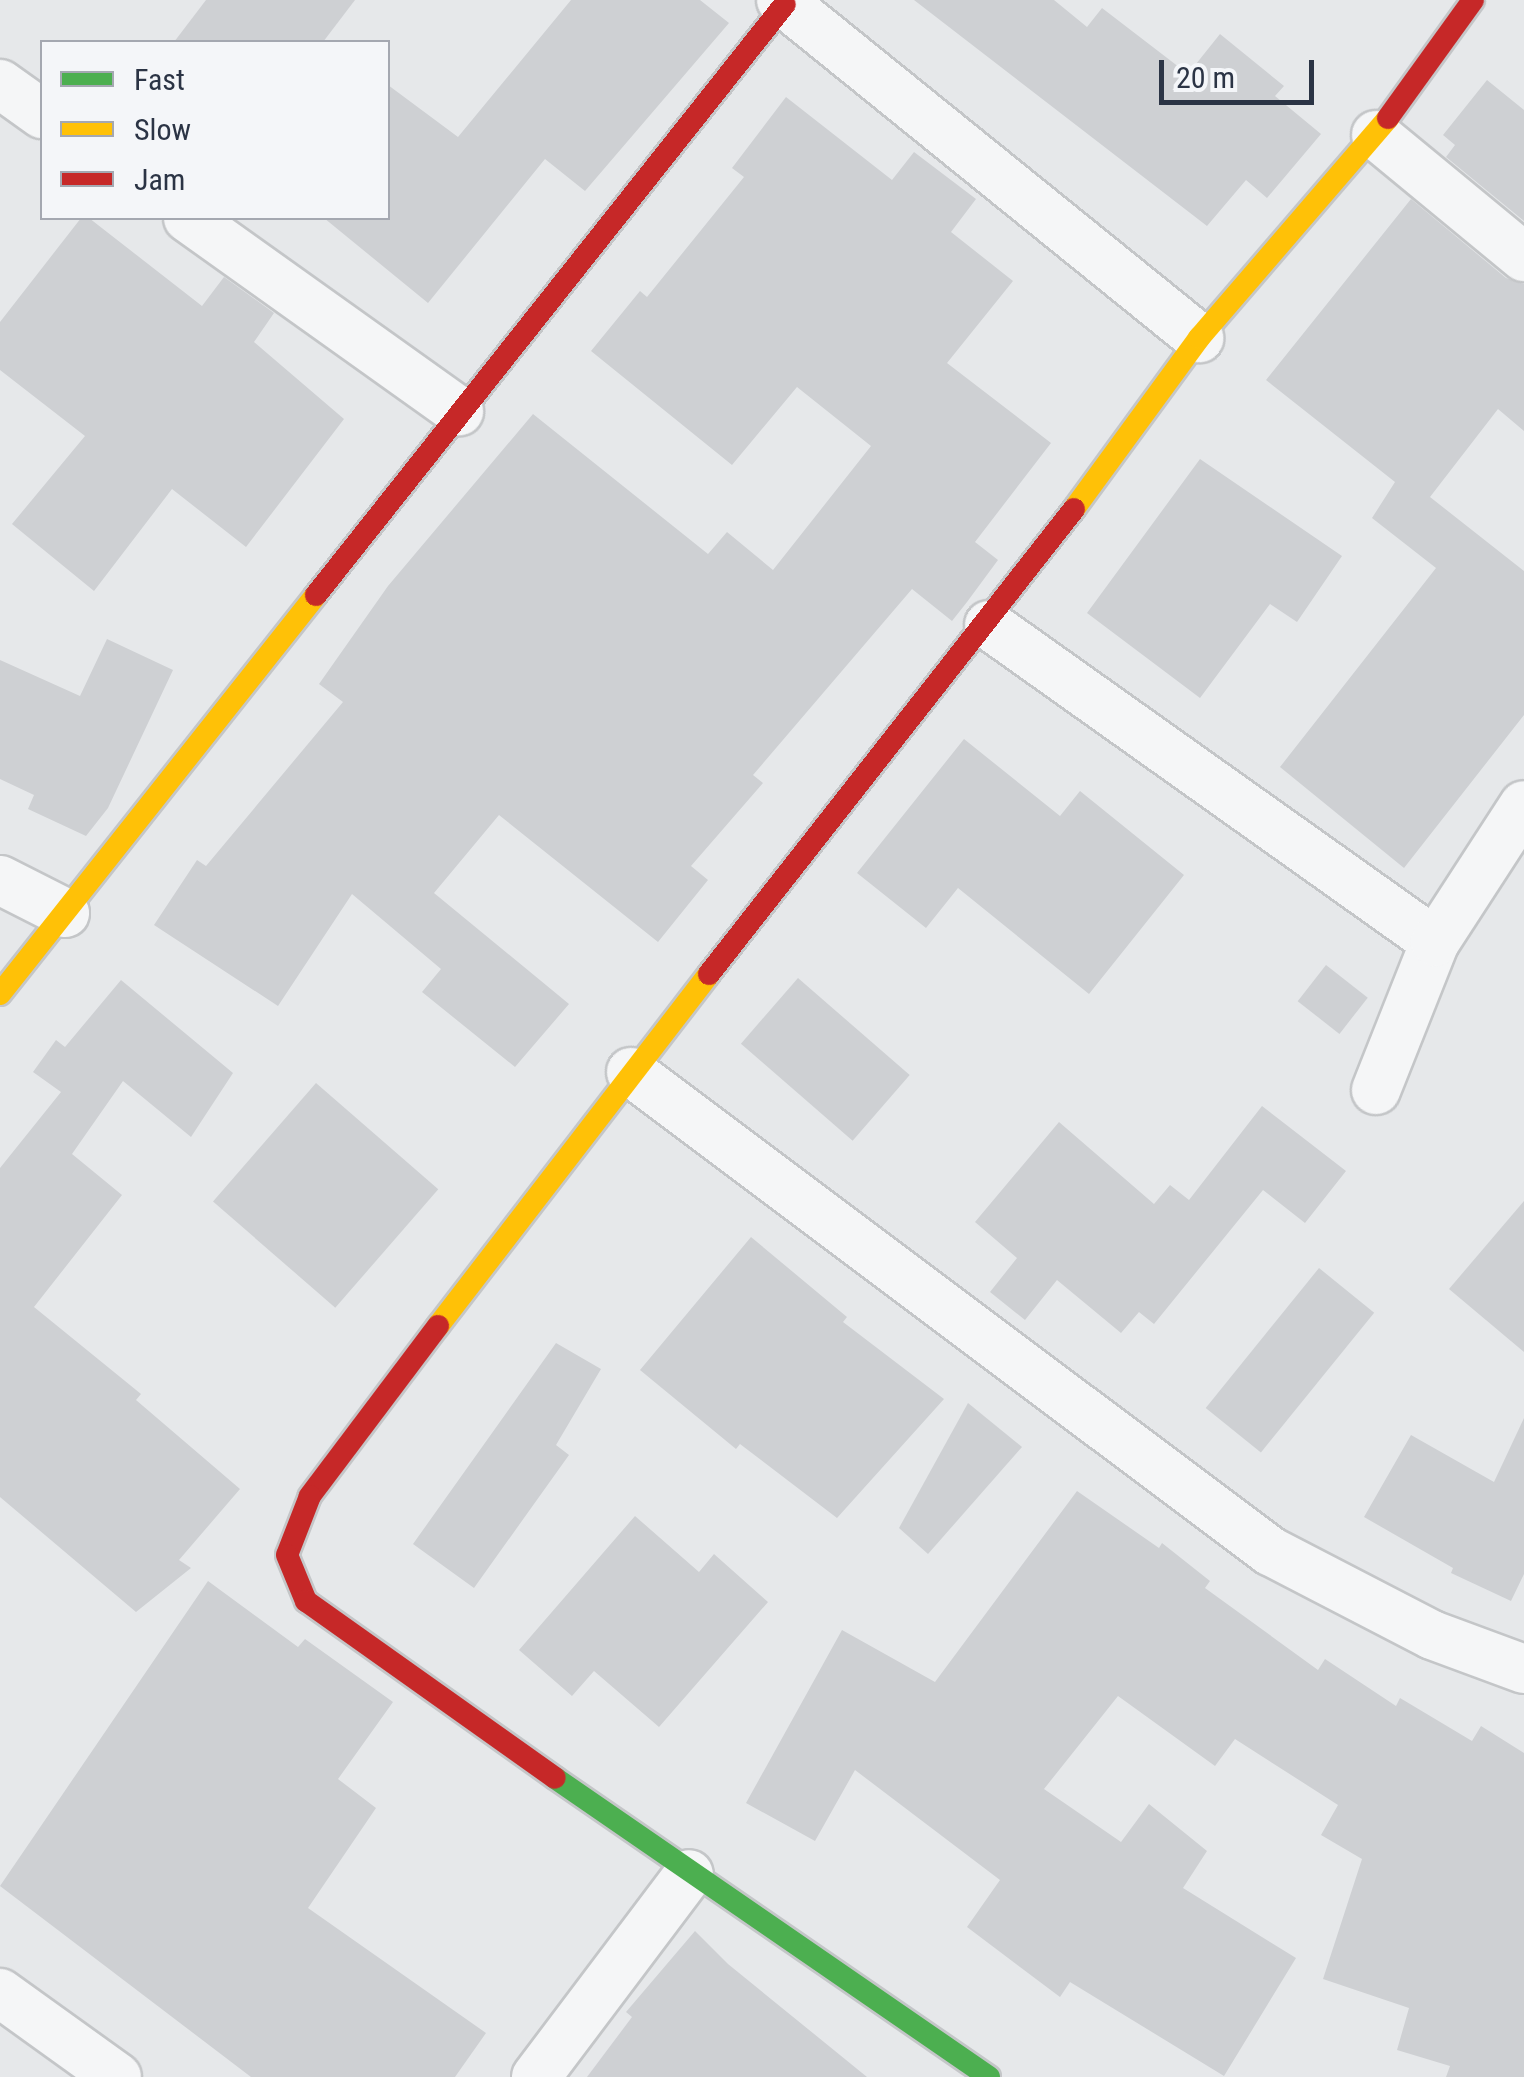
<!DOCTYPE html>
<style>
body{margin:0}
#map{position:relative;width:1524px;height:2077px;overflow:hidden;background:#e6e8ea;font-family:"Roboto Condensed",sans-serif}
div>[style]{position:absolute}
.building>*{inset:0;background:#ced0d3;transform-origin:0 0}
.roads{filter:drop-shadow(2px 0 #c4c6c8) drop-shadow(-2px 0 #c4c6c8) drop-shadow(0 2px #c4c6c8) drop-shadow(0 -2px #c4c6c8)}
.street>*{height:48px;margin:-24px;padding:0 24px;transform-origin:24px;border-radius:24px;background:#f5f6f7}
.fast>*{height:22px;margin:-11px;padding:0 11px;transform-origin:11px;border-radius:11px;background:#4caf50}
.slow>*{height:22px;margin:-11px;padding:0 11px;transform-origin:11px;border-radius:11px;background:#ffc107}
.jam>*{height:22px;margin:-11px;padding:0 11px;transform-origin:11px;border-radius:11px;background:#c62828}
span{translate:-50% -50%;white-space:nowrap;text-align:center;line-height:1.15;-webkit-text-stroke:8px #f4f6f9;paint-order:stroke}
.legend{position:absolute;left:40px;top:40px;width:350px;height:180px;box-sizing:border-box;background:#f4f6f9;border:2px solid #a4a8b1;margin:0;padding:12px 18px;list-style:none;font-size:30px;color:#2b3445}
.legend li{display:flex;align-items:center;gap:20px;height:50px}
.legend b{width:50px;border:2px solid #a4a8b1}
.scale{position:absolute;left:1159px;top:60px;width:155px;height:45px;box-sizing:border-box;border:5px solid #2b3445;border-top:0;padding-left:12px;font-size:30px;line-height:35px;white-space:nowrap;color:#2b3445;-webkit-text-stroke:8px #f4f6f9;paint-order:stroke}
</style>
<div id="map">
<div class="building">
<div style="clip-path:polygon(206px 0,355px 0,323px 42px,174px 42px)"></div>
<div style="clip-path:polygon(571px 0,700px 0,729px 23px,585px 191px,545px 159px,428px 303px,324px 218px,388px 218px,388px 85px,458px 137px)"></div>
<div style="clip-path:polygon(914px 0,1054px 0,1087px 27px,1102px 8px,1188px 74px,1220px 34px,1284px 86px,1275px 96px,1321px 134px,1267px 198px,1246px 180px,1207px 226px)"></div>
<div style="clip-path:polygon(1487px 80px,1524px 110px,1524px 221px,1446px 157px,1455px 145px,1443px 135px)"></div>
<div style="clip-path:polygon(786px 97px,892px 180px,914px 152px,976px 199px,951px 232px,1013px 281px,947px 363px,1051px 443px,975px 542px,998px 560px,967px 602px,952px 621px,912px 589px,753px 775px,763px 783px,691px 866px,708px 880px,658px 942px,499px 815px,434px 893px,569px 1004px,515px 1067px,422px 992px,441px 969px,352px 894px,278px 1006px,154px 925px,197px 860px,206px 866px,343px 702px,319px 684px,388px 586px,533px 414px,708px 554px,727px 532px,773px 570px,871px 446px,797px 387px,732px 465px,591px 351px,640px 291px,647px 297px,744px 177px,732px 168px)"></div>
<div style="clip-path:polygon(1411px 199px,1506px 278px,1524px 284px,1524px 431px,1498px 409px,1430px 497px,1524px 571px,1524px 715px,1404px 868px,1280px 767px,1436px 568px,1372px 518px,1395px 482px,1266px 380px)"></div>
<div style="clip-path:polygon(81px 218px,89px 218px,202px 306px,224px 277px,274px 313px,254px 342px,344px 419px,246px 547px,172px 489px,94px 591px,12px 524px,85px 436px,0 370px,0 322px)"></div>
<div style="clip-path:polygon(1200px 459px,1342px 556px,1297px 622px,1270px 604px,1200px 698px,1087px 613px)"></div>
<div style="clip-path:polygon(107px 639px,173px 670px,108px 808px,86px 836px,28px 809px,34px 795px,0 779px,0 660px,80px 696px)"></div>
<div style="clip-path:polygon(964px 739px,1060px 816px,1080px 791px,1184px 875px,1089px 994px,958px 888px,926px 928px,857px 873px)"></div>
<div style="left:1326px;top:965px;width:53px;height:46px;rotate:38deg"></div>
<div style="left:798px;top:978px;width:148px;height:87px;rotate:41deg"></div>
<div style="clip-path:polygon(121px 980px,233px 1073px,191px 1137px,123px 1081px,72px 1154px,122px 1195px,34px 1307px,141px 1394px,136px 1400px,240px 1489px,179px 1560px,191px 1568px,136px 1612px,0 1497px,0 1168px,61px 1092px,33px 1072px,56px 1040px,65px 1047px)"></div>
<div style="left:316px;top:1083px;width:162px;height:157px;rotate:41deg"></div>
<div style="clip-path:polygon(1262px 1106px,1346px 1171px,1305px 1223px,1263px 1190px,1154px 1324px,1139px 1312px,1121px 1333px,1057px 1280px,1025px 1320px,990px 1292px,1017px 1258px,975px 1222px,1059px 1122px,1154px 1204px,1170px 1185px,1189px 1200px)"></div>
<div style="clip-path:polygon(1524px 1201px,1524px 1352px,1449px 1289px)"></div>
<div style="clip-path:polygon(751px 1237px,847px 1317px,843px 1322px,944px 1399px,837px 1518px,740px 1444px,736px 1449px,640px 1370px)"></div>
<div style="left:1319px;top:1268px;width:71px;height:180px;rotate:39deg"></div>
<div style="clip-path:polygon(556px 1343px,601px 1369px,556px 1445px,569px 1455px,474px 1588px,413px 1544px)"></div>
<div style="clip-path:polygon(968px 1403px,1022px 1447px,928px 1554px,899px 1528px)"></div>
<div style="clip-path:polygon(1524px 1418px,1524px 1574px,1511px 1601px,1451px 1573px,1453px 1568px,1364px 1517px,1411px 1435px,1494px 1482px)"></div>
<div style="clip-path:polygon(1077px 1491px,1159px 1548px,1162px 1543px,1210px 1581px,1205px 1588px,1318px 1670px,1325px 1659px,1396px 1706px,1400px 1698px,1472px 1741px,1481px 1726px,1524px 1753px,1524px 2077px,1446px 2077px,1450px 2066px,1397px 2050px,1409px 2008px,1323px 1979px,1362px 1859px,1321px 1835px,1338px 1805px,1235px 1739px,1215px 1766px,1118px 1696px,1044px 1789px,1121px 1842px,1149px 1804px,1207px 1851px,1183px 1888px,1296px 1958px,1224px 2076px,1070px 1982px,1060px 1997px,967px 1927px,1000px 1880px,855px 1770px,815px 1841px,746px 1803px,842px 1630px,935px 1682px)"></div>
<div style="clip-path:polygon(635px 1516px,699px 1572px,714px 1554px,768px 1602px,659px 1727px,594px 1671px,572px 1696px,519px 1650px)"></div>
<div style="clip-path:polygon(208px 1581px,298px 1647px,305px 1639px,393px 1702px,338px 1779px,376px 1808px,308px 1908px,486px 2033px,455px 2077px,251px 2077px,0 1886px)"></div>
<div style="clip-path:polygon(695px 1931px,728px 1964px,867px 2077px,587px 2077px,632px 2017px,626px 2012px)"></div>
</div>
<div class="roads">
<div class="street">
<div style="left:781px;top:0;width:538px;rotate:38.96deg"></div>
<div style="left:0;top:84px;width:52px;rotate:35.5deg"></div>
<div style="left:1376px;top:135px;width:192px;rotate:39.5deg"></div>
<div style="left:188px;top:218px;width:333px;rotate:35.5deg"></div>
<div style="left:989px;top:625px;width:547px;rotate:35.4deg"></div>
<div style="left:0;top:880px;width:73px;rotate:26.9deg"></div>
<div style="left:631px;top:1072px;width:799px;rotate:36.86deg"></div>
<div style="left:1270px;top:1551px;width:182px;rotate:27.4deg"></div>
<div style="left:1432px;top:1635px;width:98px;rotate:20.3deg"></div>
<div style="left:1376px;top:1090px;width:159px;rotate:-68.3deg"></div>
<div style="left:1435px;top:942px;width:163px;rotate:-57deg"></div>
<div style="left:0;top:1993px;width:144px;rotate:35.7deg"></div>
<div style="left:536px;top:2077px;width:254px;rotate:-53deg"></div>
</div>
<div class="fast">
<div style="left:555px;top:1778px;width:527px;rotate:34.56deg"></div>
</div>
<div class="slow">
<div style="left:1074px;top:509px;width:212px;rotate:-53.8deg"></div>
<div style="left:1199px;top:338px;width:290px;rotate:-49.3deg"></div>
<div style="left:0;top:994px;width:509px;rotate:-51.62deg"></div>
<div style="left:438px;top:1326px;width:444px;rotate:-52.4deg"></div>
</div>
<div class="jam">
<div style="left:1388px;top:118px;width:145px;rotate:-54.2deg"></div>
<div style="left:316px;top:595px;width:754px;rotate:-51.57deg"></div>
<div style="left:709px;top:974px;width:591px;rotate:-51.87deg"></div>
<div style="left:438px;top:1326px;width:213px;rotate:127deg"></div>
<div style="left:310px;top:1496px;width:63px;rotate:111.3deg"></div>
<div style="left:287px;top:1555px;width:50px;rotate:67.6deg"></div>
<div style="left:306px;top:1601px;width:305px;rotate:35.4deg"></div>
</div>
</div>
<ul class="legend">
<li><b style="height:12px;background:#4caf50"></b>Fast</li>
<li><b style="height:12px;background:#ffc107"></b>Slow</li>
<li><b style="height:12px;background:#c62828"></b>Jam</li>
</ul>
<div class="scale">20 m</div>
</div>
